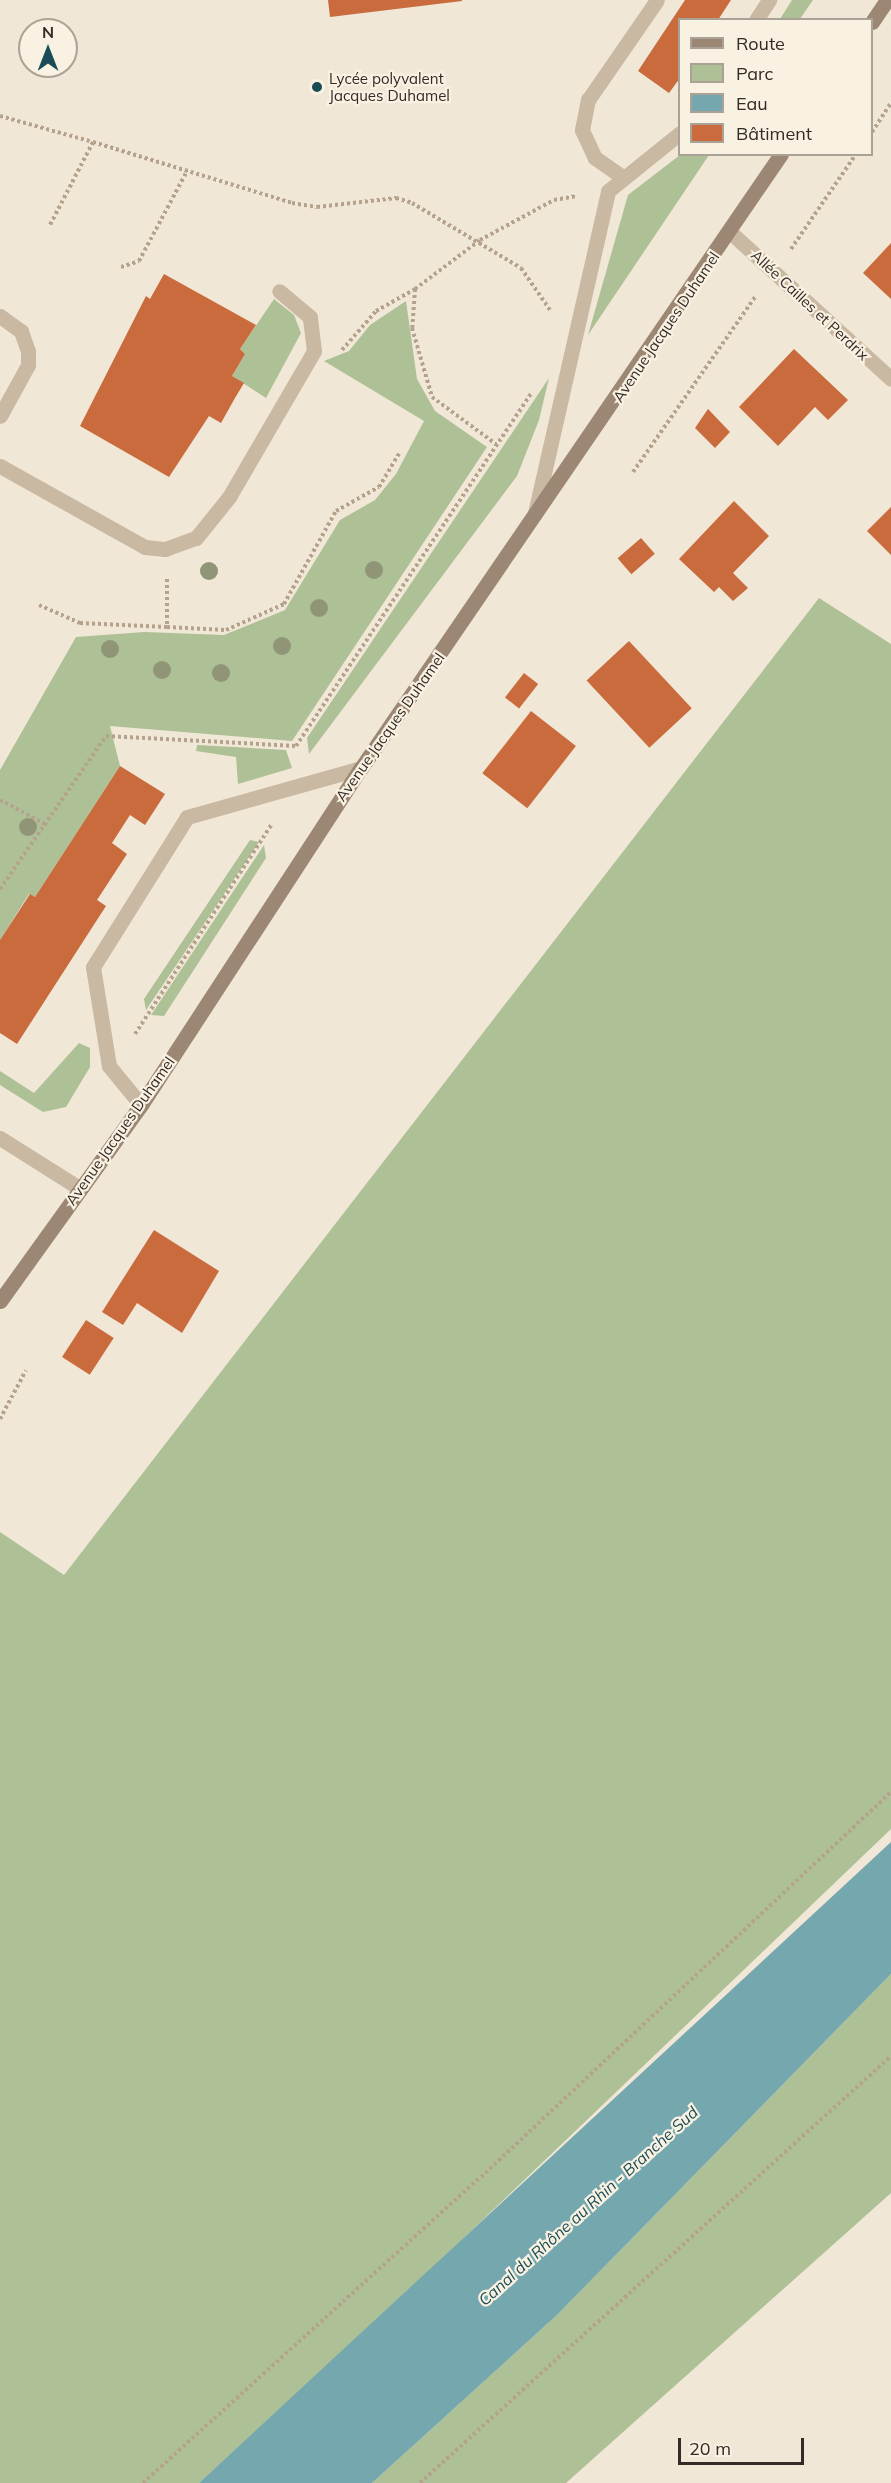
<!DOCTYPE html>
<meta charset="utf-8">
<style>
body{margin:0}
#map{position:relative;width:891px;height:2483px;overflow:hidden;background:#f1e7d6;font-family:Mulish,sans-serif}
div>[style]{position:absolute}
.green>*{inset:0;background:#aec096}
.water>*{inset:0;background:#75a7af}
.building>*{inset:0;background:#c96b3c;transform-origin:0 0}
.path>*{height:4px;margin-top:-2px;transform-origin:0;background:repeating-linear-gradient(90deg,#b5a28d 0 3px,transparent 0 6px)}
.lane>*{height:15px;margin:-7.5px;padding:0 7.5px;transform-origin:7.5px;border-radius:7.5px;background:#c9b8a2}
.street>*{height:15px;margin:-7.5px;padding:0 7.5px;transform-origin:7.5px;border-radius:7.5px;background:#c9b8a2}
.secondary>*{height:15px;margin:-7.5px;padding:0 7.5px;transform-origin:7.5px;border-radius:7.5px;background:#9c8674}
.trees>*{width:18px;height:18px;margin:-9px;border-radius:50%;background:#8f9576}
.dots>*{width:16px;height:16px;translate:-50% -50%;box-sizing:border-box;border:3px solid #f9f1e2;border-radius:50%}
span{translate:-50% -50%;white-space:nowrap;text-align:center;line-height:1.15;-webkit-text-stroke:4.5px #f9f1e2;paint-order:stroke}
.poi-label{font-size:15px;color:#332b25}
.left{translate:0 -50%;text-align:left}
.street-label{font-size:15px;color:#332b25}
.water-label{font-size:16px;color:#1a4c55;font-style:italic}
.legend{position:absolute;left:678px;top:18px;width:195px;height:138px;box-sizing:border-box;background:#f9f1e2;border:2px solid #aaa296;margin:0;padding:8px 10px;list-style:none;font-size:18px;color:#332b25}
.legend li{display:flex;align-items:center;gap:12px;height:30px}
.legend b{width:30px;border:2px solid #aaa296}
.north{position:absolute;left:18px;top:18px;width:60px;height:60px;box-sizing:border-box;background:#f9f1e2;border:2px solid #aaa296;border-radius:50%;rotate:0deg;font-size:16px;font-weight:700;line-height:24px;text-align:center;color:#332b25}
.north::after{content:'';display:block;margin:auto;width:21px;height:27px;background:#1a4c55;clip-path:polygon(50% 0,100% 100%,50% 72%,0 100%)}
.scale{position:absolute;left:678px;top:2438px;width:126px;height:27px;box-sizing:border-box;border:3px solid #332b25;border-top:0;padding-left:8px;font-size:18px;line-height:21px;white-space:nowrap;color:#332b25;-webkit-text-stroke:4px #f9f1e2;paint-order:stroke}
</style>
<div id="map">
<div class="green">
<div style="clip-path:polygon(792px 0,813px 0,800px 19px,780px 19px)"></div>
<div style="clip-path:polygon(680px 155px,709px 155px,588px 335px,628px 195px)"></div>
<div style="clip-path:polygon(274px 299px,294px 315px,301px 333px,266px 398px,232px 376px,245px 354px,240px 349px)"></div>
<div style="clip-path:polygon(406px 301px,417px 379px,435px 411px,487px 447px,292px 741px,110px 726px,120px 766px,35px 897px,29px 894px,0 940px,0 770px,76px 637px,144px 632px,224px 635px,285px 610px,340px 520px,375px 500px,396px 474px,424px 421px,324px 361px,349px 351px,370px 325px)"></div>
<div style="clip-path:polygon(549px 378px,539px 420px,517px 476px,309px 754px,307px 738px)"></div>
<div style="clip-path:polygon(819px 598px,891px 644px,891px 1829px,402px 2297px,199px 2483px,0 2483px,0 1532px,64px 1575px)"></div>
<div style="clip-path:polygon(197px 745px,286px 750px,292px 768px,238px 784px,236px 757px,196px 751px)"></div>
<div style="clip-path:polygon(250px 840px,259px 842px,146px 1010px,144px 999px)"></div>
<div style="clip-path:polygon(264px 845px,266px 858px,164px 1016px,151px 1015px)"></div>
<div style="clip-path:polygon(79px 1043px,90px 1048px,90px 1067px,66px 1107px,43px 1112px,0 1085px,0 1071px,34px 1093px)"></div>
<div style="clip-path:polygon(891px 1974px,891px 2193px,566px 2483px,372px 2483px,557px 2315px)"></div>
</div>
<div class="water">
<div style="clip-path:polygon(891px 1842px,891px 1974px,557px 2315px,372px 2483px,199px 2483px)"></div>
</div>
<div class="building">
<div style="clip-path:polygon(328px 0,462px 0,462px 1px,330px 17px)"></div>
<div style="clip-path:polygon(685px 0,731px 0,718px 20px,680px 20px,680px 78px,669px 93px,638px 71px)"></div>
<div style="clip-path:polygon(891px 243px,891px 299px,863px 273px)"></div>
<div style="clip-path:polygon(164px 274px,256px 325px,240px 349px,245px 354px,232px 376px,244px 383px,235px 398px,221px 423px,209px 416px,169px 477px,80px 426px,146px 296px,150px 299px)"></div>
<div style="clip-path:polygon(794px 349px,848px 400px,828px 420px,815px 407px,778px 446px,739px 407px)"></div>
<div style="clip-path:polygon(708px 409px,730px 432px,715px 448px,695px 428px)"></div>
<div style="clip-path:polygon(734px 501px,769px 536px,733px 573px,748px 588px,733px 601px,719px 587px,714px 592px,679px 559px)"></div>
<div style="clip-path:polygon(891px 507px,891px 555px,867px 531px)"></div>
<div style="left:641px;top:538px;width:21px;height:31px;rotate:49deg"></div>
<div style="left:629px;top:641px;width:92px;height:58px;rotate:47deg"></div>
<div style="left:524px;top:673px;width:18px;height:31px;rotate:38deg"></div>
<div style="left:531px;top:711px;width:57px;height:79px;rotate:38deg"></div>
<div style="clip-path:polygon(120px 766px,165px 794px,145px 825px,130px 815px,112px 843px,127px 854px,97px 900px,106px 906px,17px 1044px,0 1033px,0 940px,30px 894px,35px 897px)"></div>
<div style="clip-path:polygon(154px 1230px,219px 1271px,182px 1333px,137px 1303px,123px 1325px,102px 1312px)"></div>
<div style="left:86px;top:1320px;width:33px;height:44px;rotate:33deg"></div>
</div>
<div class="path">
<div style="left:0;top:116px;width:97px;rotate:15.6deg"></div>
<div style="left:93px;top:142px;width:96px;rotate:117.4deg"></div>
<div style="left:872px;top:132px;width:35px;rotate:-57deg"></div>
<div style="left:93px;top:142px;width:208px;rotate:17deg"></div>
<div style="left:292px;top:203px;width:25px;rotate:9deg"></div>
<div style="left:317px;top:207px;width:80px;rotate:-6.5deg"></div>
<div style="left:396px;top:198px;width:17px;rotate:17deg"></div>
<div style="left:412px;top:203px;width:127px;rotate:30.8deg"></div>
<div style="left:521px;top:268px;width:51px;rotate:55.4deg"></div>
<div style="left:791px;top:249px;width:115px;rotate:-55.6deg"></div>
<div style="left:121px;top:267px;width:19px;rotate:-18deg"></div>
<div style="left:139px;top:261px;width:102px;rotate:-61.9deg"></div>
<div style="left:415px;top:289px;width:81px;rotate:-37deg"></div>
<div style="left:480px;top:240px;width:84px;rotate:-28.4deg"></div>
<div style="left:554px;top:200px;width:23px;rotate:-10deg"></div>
<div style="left:342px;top:350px;width:52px;rotate:-48.9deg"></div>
<div style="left:376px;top:311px;width:45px;rotate:-29.4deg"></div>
<div style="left:415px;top:289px;width:39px;rotate:94deg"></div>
<div style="left:412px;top:328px;width:72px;rotate:73.8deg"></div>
<div style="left:432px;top:397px;width:79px;rotate:36.3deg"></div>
<div style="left:633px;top:472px;width:215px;rotate:-55.1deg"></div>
<div style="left:167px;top:579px;width:48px;rotate:90deg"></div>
<div style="left:167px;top:627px;width:59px;rotate:2.9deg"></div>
<div style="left:226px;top:630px;width:64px;rotate:-24.1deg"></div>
<div style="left:284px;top:604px;width:107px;rotate:-60.8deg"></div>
<div style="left:336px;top:511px;width:49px;rotate:-29.2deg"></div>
<div style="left:379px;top:487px;width:39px;rotate:-59deg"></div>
<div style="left:39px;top:605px;width:45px;rotate:23.7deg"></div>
<div style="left:80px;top:623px;width:87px;rotate:2.6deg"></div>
<div style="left:0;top:800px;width:51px;rotate:28.1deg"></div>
<div style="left:0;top:889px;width:186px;rotate:-55.3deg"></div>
<div style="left:106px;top:736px;width:190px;rotate:3deg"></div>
<div style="left:296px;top:746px;width:424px;rotate:-56.3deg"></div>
<div style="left:135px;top:1034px;width:251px;rotate:-56.9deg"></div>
<div style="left:0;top:1419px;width:55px;rotate:-62deg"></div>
<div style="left:143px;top:2483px;width:456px;rotate:-42.2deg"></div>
<div style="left:481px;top:2177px;width:562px;rotate:-43.2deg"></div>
<div style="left:420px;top:2483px;width:636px;rotate:-42.19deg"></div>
</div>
<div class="lane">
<div style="left:756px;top:20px;width:24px;rotate:-57deg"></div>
<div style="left:621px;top:176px;width:32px;rotate:-145deg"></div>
<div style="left:595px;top:158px;width:31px;rotate:-115deg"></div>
<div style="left:582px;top:130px;width:31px;rotate:-79deg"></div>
<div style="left:588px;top:100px;width:121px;rotate:-55.4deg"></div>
<div style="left:0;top:466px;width:166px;rotate:29.2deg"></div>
<div style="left:145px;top:547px;width:20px;rotate:6deg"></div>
<div style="left:165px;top:549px;width:33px;rotate:-20deg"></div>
<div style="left:196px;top:538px;width:53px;rotate:-51.2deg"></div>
<div style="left:229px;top:497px;width:169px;rotate:-59.8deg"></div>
<div style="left:314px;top:351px;width:34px;rotate:-97deg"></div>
<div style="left:310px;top:317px;width:40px;rotate:-140deg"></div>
<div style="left:535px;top:513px;width:330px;rotate:-77.2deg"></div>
<div style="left:608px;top:191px;width:92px;rotate:-38.9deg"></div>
<div style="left:141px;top:1105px;width:50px;rotate:-129.4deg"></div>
<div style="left:109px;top:1066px;width:100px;rotate:-99.2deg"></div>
<div style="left:93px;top:967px;width:177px;rotate:-57.9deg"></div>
<div style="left:187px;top:817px;width:181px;rotate:-15.7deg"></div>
</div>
<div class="street">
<div style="left:729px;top:231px;width:219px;rotate:42.4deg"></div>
<div style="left:0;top:316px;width:26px;rotate:36deg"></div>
<div style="left:21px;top:331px;width:21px;rotate:71deg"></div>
<div style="left:28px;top:351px;width:14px;rotate:90deg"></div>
<div style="left:28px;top:365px;width:58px;rotate:118.8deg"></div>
<div style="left:0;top:1138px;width:93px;rotate:32.3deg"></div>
</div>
<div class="secondary">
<div style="left:872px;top:22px;width:27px;rotate:-56deg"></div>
<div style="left:0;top:1301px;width:241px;rotate:-54.3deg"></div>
<div style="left:141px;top:1105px;width:402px;rotate:-56.9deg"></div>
<div style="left:361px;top:768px;width:744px;rotate:-55.63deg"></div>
</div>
<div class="trees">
<div style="left:374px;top:570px"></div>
<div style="left:209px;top:571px"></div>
<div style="left:319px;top:608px"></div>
<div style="left:282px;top:646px"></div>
<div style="left:110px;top:649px"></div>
<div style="left:162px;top:670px"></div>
<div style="left:221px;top:673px"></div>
<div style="left:28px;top:827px"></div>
</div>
<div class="dots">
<div style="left:317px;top:87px;background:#1a4c55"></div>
</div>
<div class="poi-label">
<span class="left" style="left:329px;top:87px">Lycée polyvalent<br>Jacques Duhamel</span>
</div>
<div class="street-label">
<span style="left:810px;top:305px;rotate:43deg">Allée Cailles et Perdrix</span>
<span style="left:666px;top:327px;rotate:-56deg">Avenue Jacques Duhamel</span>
<span style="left:390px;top:727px;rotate:-55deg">Avenue Jacques Duhamel</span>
<span style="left:120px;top:1131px;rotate:-55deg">Avenue Jacques Duhamel</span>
</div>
<div class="water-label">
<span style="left:588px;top:2206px;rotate:-42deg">Canal du Rhône au Rhin - Branche Sud</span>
</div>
<ul class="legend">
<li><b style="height:8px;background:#9c8674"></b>Route</li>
<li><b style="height:16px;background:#aec096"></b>Parc</li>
<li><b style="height:16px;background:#75a7af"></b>Eau</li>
<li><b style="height:16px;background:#c96b3c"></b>Bâtiment</li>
</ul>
<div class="north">N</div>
<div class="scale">20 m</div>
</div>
